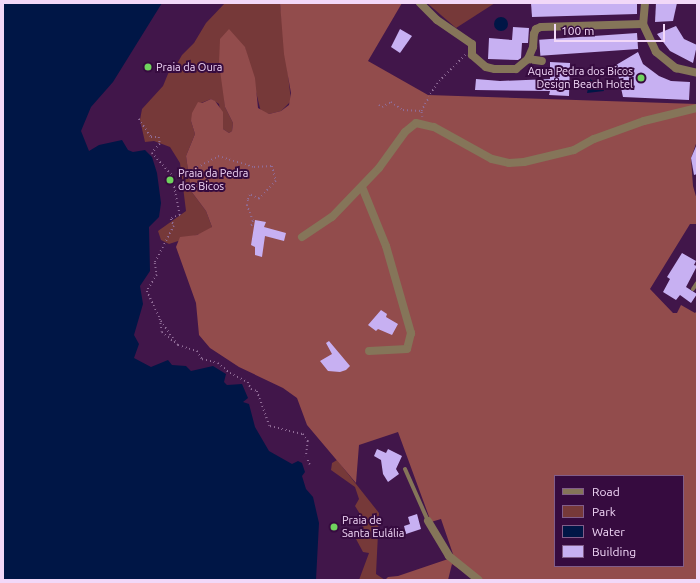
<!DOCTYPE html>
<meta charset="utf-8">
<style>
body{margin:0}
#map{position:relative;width:700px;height:583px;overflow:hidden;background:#41164a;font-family:Ubuntu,sans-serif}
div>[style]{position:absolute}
.green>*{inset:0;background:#763939}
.forest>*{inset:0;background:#924c4c}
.water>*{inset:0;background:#001646}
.round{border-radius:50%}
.building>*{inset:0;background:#c7b0f2;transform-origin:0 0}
.path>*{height:1.5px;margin-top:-0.75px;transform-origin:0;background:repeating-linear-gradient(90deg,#906c97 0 1px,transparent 0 4px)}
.lane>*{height:4px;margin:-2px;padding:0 2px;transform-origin:2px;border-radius:2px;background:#857559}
.street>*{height:8px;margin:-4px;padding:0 4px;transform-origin:4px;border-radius:4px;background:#857559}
.dots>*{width:11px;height:11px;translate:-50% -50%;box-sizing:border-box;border:2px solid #360b3f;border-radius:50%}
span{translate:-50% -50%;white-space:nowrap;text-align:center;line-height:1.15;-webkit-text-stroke:4px #360b3f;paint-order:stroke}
.poi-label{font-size:11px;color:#f2d8f8}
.left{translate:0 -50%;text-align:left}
.right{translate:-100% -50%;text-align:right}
.frame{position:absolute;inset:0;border:4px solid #f2d8f8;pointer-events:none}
.legend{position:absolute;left:554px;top:475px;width:130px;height:92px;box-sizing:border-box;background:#360b3f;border:1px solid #815d89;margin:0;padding:5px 7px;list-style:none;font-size:12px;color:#f2d8f8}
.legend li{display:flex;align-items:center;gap:8px;height:20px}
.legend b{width:20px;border:1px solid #815d89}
.scale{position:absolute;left:554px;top:24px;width:111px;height:18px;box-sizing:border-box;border:2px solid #f2d8f8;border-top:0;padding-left:5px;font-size:12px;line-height:14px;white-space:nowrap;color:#f2d8f8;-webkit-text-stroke:3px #360b3f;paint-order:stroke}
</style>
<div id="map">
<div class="green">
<div style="clip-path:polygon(225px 3px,280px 3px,291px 101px,281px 111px,269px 114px,261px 112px,245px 48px,224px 85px,225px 107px,233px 123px,232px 131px,229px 133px,223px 129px,219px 104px,211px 99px,201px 103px,191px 121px,195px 134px,186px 156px,191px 191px,206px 211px,212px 227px,209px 231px,169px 244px,161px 240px,158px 231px,186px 211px,180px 163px,170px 147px,154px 141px,145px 142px,140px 120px,142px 109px,163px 86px,170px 69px,174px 69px,182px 55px,194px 43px,206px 23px)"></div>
<div style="clip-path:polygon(427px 3px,495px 3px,456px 28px)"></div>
<div style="clip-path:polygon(337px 460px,379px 513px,376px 574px,385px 580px,359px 580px,369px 553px,363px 552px,356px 539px,365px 522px,355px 506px,359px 499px,355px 487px,331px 470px,332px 463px)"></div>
</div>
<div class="forest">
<div style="clip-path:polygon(evenodd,280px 3px,402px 3px,368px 61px,428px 95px,697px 104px,697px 141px,691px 158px,693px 186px,697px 200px,697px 224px,690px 224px,650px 289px,673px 313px,677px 313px,681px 305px,695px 313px,697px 311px,697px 580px,475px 580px,452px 564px,448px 580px,385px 580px,388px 577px,398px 576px,454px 557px,441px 519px,431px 522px,398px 432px,359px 445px,356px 483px,307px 425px,297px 398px,283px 388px,239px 367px,210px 348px,199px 335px,196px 303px,176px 247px,180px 237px,197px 235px,212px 227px,206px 211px,191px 191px,186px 156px,195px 134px,191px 121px,192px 113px,198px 102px,202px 103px,211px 99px,215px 101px,223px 112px,223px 129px,229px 133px,232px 131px,233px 123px,225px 107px,219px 63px,220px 39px,229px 29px,245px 47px,255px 78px,258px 108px,269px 114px,281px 111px,289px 105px,291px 93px,284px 54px,280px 3px,555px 476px,683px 476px,683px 566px,555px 566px,555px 476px)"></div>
</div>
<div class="water">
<div style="clip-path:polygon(3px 3px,162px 3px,113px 82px,91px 107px,81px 131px,89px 151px,99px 145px,122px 140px,128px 150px,133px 152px,145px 150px,152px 157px,157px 173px,161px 203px,159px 217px,149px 227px,150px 271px,140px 286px,143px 304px,134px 335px,139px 344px,134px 358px,151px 367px,168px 360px,172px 365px,186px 366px,191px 371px,213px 366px,226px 374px,224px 382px,227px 385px,242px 384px,248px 398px,243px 402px,249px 404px,255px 427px,269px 451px,292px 464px,298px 461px,302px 463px,305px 472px,302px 476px,306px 489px,313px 497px,319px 523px,316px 580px,3px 580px)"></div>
<div class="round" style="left:494px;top:17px;width:14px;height:14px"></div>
<div style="clip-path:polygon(590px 79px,603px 88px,604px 91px,587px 93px)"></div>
</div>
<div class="building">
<div style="clip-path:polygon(531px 3px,637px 3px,637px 14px,532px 17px)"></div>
<div style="clip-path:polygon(656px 3px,677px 3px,673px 21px,655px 22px)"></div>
<div style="clip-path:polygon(676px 26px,684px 39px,697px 45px,693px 63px,670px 51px,657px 34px)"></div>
<div style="clip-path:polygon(513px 27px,529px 28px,528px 43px,522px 43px,521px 58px,518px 60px,488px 59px,489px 38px,512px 40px)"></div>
<div style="clip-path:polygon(400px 29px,412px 36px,400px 53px,391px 47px)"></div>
<div style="left:637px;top:33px;width:16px;height:98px;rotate:86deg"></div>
<div style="clip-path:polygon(638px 52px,643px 64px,659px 76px,671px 81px,690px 82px,689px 100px,623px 97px,616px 65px)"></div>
<div style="clip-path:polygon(550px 62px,570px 63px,569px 96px,549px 95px,550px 91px,475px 90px,476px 79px,500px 81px,550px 79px)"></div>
<div style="clip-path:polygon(697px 144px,697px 174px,694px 175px,691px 158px)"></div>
<div style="clip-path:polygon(255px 220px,266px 222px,264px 227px,286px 233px,284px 241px,265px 236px,262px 257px,255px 255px,255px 247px,251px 245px)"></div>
<div style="clip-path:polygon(682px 253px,696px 261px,694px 265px,697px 266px,686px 287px,697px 294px,691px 303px,680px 295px,676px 300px,663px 292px,670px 279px,667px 277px)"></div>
<div style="clip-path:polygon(381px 310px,387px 314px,386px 317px,398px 324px,392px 335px,378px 329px,376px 331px,368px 325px)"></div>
<div style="clip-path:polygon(329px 341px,350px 366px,346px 370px,340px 372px,328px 371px,320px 361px,332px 354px,326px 343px)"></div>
<div style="clip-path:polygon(377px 449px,386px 453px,388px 449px,402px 456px,396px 469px,399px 474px,388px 482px,383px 474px,381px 460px,374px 456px)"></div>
<div style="clip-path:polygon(417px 514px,421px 529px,406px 534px,404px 526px,410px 524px,408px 517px)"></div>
</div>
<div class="path">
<div style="left:430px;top:94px;width:16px;rotate:-55deg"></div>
<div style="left:439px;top:81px;width:37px;rotate:-45deg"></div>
<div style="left:379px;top:105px;width:4px;rotate:34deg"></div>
<div style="left:382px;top:107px;width:10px;rotate:-29deg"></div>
<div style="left:391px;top:102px;width:14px;rotate:34deg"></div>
<div style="left:403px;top:110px;width:18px;rotate:3deg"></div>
<div style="left:422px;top:117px;width:6px;rotate:-99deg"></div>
<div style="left:421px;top:111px;width:16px;rotate:-60deg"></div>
<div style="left:139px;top:119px;width:22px;rotate:56deg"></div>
<div style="left:151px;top:137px;width:8px"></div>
<div style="left:159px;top:137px;width:7px;rotate:82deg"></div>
<div style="left:160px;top:144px;width:12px;rotate:132deg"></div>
<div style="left:152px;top:153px;width:30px;rotate:48deg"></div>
<div style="left:172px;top:175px;width:41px;rotate:78.7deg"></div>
<div style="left:180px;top:215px;width:10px;rotate:156deg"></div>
<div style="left:171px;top:219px;width:8px;rotate:67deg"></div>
<div style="left:174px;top:226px;width:42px;rotate:117.2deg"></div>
<div style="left:155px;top:263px;width:12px;rotate:81deg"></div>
<div style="left:157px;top:275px;width:19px;rotate:122deg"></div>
<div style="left:147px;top:291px;width:31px;rotate:65deg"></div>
<div style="left:160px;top:319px;width:13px;rotate:81deg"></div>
<div style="left:162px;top:332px;width:21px;rotate:39deg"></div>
<div style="left:178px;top:345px;width:20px;rotate:18deg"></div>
<div style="left:197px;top:351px;width:9px;rotate:58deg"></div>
<div style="left:202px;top:359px;width:16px;rotate:14deg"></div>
<div style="left:218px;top:363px;width:16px;rotate:40deg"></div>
<div style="left:230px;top:373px;width:20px;rotate:27deg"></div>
<div style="left:248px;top:382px;width:8px;rotate:67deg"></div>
<div style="left:251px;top:389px;width:6px;rotate:18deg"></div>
<div style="left:257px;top:391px;width:37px;rotate:70deg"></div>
<div style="left:270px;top:426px;width:34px;rotate:14deg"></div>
<div style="left:303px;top:434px;width:9px;rotate:54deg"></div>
<div style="left:308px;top:441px;width:16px;rotate:97deg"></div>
<div style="left:183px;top:175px;width:40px;rotate:-28deg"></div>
<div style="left:218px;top:156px;width:38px;rotate:17deg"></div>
<div style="left:254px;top:167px;width:18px;rotate:-3deg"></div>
<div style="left:272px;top:166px;width:16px;rotate:75deg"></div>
<div style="left:276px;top:181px;width:25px;rotate:133deg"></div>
<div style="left:259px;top:199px;width:10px;rotate:-156deg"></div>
<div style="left:250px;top:195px;width:5px;rotate:112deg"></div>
<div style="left:248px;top:200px;width:5px;rotate:101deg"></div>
<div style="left:247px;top:205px;width:17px;rotate:69deg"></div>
<div style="left:253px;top:221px;width:7px;rotate:106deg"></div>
<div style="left:161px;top:321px;width:28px;rotate:55deg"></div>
<div style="left:308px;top:460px;width:5px;rotate:68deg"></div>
</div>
<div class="lane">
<div style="left:693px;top:289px;width:7px;rotate:-56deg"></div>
<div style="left:405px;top:469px;width:57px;rotate:66.1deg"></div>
</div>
<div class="street">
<div style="left:420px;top:3px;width:24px;rotate:45deg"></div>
<div style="left:437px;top:20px;width:42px;rotate:34.4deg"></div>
<div style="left:472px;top:44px;width:11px;rotate:90deg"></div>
<div style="left:472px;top:55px;width:18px;rotate:41deg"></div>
<div style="left:486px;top:67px;width:9px;rotate:13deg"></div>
<div style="left:495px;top:69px;width:21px"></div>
<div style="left:516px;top:69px;width:16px;rotate:-40deg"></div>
<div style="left:528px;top:59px;width:13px;rotate:-67deg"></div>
<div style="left:533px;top:47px;width:13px;rotate:-86deg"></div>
<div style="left:534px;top:34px;width:5px;rotate:-68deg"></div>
<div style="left:536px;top:29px;width:5px;rotate:-22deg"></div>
<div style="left:541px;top:27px;width:102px;rotate:-1.7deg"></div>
<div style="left:645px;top:3px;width:21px;rotate:95deg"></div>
<div style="left:643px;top:24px;width:31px;rotate:65deg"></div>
<div style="left:656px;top:52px;width:26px;rotate:39deg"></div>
<div style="left:676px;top:68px;width:22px;rotate:13deg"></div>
<div style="left:528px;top:59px;width:14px;rotate:8deg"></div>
<div style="left:362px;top:187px;width:64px;rotate:67.9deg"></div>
<div style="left:386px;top:246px;width:91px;rotate:74deg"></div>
<div style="left:411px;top:333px;width:16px;rotate:104deg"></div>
<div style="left:407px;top:349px;width:38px;rotate:177deg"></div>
<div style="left:302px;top:237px;width:36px;rotate:-34deg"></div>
<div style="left:332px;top:217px;width:68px;rotate:-46.2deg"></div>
<div style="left:379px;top:168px;width:44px;rotate:-54.2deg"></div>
<div style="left:405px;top:132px;width:14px;rotate:-39deg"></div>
<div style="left:416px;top:123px;width:18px;rotate:13deg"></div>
<div style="left:434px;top:127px;width:66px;rotate:28.9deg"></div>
<div style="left:492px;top:159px;width:17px;rotate:13deg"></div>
<div style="left:509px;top:163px;width:15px;rotate:-4deg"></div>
<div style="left:524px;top:162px;width:51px;rotate:-13.5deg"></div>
<div style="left:574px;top:150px;width:23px;rotate:-29deg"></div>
<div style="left:594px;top:139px;width:53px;rotate:-19.8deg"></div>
<div style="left:644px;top:121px;width:55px;rotate:-13.8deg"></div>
<div style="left:428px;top:521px;width:41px;rotate:59deg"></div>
<div style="left:449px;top:556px;width:38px;rotate:39deg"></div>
</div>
<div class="dots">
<div style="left:148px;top:67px;background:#70d35e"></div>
<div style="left:641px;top:78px;background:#70d35e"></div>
<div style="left:170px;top:180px;background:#70d35e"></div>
<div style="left:334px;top:527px;background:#70d35e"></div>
</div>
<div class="poi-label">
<span class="left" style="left:156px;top:67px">Praia da Oura</span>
<span class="right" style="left:633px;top:78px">Aqua Pedra dos Bicos<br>Design Beach Hotel</span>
<span class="left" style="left:178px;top:180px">Praia da Pedra<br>dos Bicos</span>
<span class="left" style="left:342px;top:527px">Praia de<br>Santa Eulália</span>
</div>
<div class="frame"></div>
<ul class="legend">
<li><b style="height:5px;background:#857559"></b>Road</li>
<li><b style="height:11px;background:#763939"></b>Park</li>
<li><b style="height:11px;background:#001646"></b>Water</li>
<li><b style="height:11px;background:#c7b0f2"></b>Building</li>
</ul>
<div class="scale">100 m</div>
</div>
